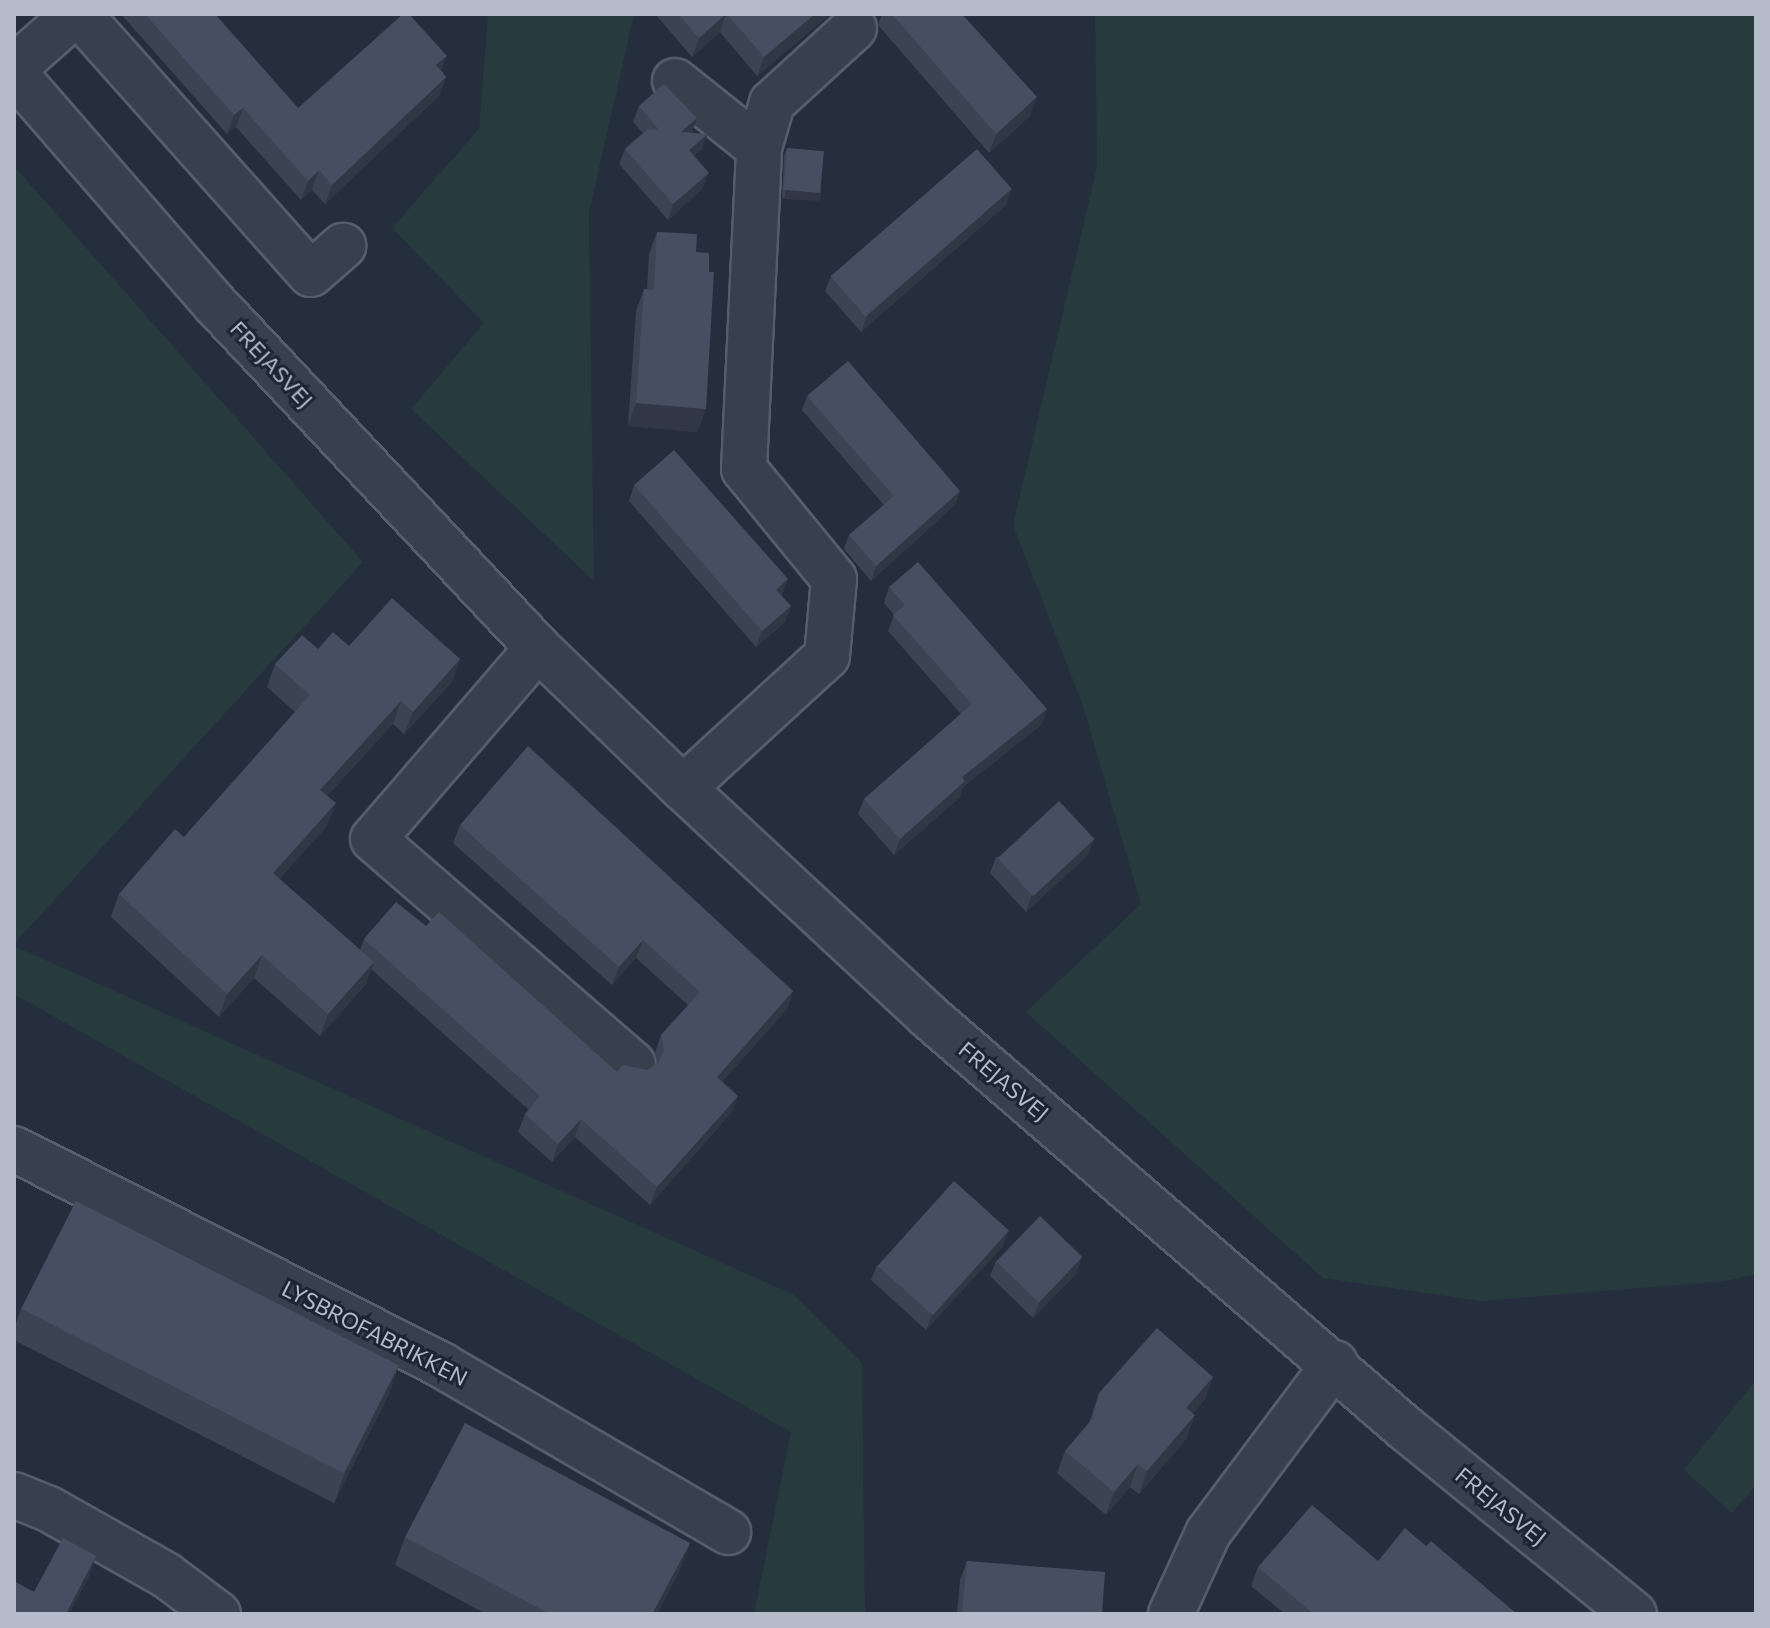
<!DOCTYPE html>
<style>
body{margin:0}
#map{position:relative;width:1770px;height:1628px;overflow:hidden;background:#252e3d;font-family:Commissioner,sans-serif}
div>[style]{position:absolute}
.green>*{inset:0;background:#273a3e}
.roads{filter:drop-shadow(2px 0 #575e6b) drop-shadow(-2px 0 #575e6b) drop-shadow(0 2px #575e6b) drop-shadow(0 -2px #575e6b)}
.street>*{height:44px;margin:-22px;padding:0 22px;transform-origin:22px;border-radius:22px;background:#39404d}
.wall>*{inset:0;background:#3c4453}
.shaded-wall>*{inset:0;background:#313744;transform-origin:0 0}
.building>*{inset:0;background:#464f61;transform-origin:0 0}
span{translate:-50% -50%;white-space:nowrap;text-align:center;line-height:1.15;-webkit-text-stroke:6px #1e2532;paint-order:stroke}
.street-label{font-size:22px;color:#b5bbc8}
.frame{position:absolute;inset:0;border:16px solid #b5bbc8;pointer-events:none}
</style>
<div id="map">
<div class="green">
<div style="clip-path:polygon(488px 14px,634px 14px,589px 213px,594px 581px,411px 409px,484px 323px,392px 228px,479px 129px)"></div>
<div style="clip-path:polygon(1095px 14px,1756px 14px,1756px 1274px,1725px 1281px,1481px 1301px,1323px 1278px,1026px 1012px,1141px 904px,1082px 703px,1013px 525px,1097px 167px)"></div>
<div style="clip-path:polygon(14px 166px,363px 562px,14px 944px)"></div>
<div style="clip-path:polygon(14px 946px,794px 1295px,862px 1363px,865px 1614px,754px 1614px,791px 1432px,14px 994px)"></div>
<div style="clip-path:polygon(1756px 1380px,1756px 1485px,1732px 1513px,1684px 1470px)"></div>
</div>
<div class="roads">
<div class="street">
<div style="left:79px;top:14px;width:348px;rotate:48.3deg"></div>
<div style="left:311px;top:274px;width:43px;rotate:-41.2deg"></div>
<div style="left:14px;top:68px;width:81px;rotate:-41.5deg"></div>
<div style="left:14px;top:73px;width:306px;rotate:49deg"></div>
<div style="left:215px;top:304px;width:472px;rotate:46.8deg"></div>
<div style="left:538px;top:648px;width:202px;rotate:44deg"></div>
<div style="left:683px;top:788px;width:333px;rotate:42.9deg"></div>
<div style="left:927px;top:1015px;width:632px;rotate:40.83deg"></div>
<div style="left:1405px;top:1428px;width:295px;rotate:39.1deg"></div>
<div style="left:675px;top:81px;width:107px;rotate:38.6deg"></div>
<div style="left:538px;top:648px;width:252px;rotate:130.8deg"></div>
<div style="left:373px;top:839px;width:344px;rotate:40.9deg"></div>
<div style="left:683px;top:788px;width:195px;rotate:-42.5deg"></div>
<div style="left:827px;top:656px;width:77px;rotate:-84.8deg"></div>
<div style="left:834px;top:579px;width:142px;rotate:-129.3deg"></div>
<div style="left:744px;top:469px;width:321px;rotate:-87.3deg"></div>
<div style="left:759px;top:148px;width:47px;rotate:-73.9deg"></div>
<div style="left:772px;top:103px;width:111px;rotate:-42.4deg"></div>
<div style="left:14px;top:1149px;width:481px;rotate:26.8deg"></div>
<div style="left:443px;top:1366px;width:330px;rotate:30.2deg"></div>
<div style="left:14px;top:1495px;width:35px;rotate:22deg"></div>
<div style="left:47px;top:1508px;width:137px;rotate:29.4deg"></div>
<div style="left:166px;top:1575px;width:65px;rotate:36.9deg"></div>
<div style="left:1171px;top:1614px;width:89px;rotate:-65.4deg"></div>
<div style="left:1208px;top:1533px;width:212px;rotate:-53.2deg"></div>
</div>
</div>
<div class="wall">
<div style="clip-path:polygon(121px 14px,215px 14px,298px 108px,442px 71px,446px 77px,439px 96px,325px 204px,312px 190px,301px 200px,236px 127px,227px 134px)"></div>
<div style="clip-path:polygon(655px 14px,830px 14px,757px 76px,720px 32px,692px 57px)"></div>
<div style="clip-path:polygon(882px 14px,962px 14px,1030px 116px,989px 153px,878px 25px)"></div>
<div style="clip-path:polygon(639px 106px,692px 132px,702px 149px,694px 156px,703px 188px,668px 220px,619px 164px,625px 149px,643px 133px,633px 122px)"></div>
<div style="clip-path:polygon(787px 148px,821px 192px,818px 200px,782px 198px,784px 156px)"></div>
<div style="clip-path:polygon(1006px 205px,861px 332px,825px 291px,831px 276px)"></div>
<div style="clip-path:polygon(657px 232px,696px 252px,706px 409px,697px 432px,628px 426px,636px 311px,644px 289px,647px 289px,649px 254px)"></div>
<div style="clip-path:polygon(807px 396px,960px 491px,955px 505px,871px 581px,844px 549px,849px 535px,884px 505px,802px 410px)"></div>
<div style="clip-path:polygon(634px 485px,782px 595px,781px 596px,791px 606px,785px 622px,756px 647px,629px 501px)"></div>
<div style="clip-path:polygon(889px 587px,1042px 724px,963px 787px,960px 797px,894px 855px,858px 814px,864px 799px,961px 714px,888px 631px,894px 615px,884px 603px)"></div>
<div style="clip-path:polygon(349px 646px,460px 659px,452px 682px,404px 734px,393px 724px,327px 796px,327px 826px,279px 879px,360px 950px,364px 939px,426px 926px,617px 1072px,647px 1070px,657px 1063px,655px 1053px,661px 1035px,688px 1005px,636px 958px,612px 985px,453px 843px,460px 825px,793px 991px,787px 1009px,722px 1082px,731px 1113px,650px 1205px,575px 1137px,552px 1162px,518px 1132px,525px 1114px,529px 1110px,371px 969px,366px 984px,320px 1036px,254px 978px,219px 1017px,111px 917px,119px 894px,184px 837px,295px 712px,267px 687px,275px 664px,318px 649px)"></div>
<div style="clip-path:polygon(1094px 839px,1088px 855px,1026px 912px,990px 873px,996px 857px)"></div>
<div style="clip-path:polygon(1003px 1246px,926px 1330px,871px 1280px,877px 1265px)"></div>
<div style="clip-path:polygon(996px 1261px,1077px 1273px,1033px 1318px,990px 1276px)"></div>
<div style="clip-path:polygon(21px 1309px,399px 1365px,389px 1394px,334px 1503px,14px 1340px,14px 1329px)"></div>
<div style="clip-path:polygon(1213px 1377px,1205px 1399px,1193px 1413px,1187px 1438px,1139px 1494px,1130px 1487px,1106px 1515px,1057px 1473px,1065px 1451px,1089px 1423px,1099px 1393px)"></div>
<div style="clip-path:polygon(405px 1537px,690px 1543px,679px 1572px,657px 1614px,486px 1614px,395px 1565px)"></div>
<div style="clip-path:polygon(1426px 1546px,1517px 1614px,1285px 1614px,1251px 1586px,1258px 1567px,1378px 1561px)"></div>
<div style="clip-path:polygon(967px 1561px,1102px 1614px,957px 1614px,960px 1580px)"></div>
</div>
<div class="shaded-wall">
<div style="clip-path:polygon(726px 14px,720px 32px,692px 57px,699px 38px)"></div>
<div style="clip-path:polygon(815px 14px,830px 14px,757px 76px,764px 57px)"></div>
<div style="clip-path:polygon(447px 56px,440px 75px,436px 65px)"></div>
<div style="clip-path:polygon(446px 77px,439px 96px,325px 204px,332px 185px)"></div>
<div style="clip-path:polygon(1037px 97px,1030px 116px,989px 153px,996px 134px)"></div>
<div style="clip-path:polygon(243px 108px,236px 127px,227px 134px,234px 115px)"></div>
<div style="clip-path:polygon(697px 118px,692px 133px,681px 132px)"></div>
<div style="clip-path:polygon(708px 134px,702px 149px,683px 166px,689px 150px)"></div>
<div style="clip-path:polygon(319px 170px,312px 190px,301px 200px,308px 181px)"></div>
<div style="clip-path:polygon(709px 173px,703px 188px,668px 220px,673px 204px)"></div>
<div style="clip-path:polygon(1012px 189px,1006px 205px,861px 332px,867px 316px)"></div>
<div style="left:785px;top:190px;width:36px;height:9px;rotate:3deg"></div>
<div style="clip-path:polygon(636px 403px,706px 409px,697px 432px,628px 426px)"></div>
<div style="clip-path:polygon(960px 491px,955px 505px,871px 581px,876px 566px)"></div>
<div style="clip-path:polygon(788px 579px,782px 595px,770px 605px,776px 590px)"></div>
<div style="clip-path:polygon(791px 606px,785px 622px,756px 647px,762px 631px)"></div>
<div style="clip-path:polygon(460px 659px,452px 682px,404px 734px,413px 712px)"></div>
<div style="clip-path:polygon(401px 701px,393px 724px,312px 812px,320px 790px)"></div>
<div style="clip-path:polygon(1047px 709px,1042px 724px,963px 787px,960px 797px,894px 855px,900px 839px,962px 777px)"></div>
<div style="clip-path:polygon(336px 803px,327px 826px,264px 896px,273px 873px)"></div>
<div style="clip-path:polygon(1094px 839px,1088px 855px,1026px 912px,1031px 896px)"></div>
<div style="clip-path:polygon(643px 940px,636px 958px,612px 985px,619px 967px)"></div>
<div style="clip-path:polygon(262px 955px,254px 978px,219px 1017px,227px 994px)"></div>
<div style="clip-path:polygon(374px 962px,366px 984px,320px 1036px,328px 1014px)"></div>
<div style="clip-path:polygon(793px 991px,787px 1009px,710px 1095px,717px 1077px)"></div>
<div style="clip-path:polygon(738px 1096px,731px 1113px,650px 1205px,657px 1187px)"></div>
<div style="clip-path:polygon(581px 1119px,575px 1137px,552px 1162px,558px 1144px)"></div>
<div style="clip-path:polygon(1009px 1230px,1003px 1246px,926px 1330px,932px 1315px)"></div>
<div style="clip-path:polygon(1082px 1257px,1077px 1273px,1033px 1318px,1039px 1303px)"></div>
<div style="clip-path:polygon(399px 1365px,389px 1394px,334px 1503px,344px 1474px)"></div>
<div style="clip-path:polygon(1213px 1377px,1205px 1399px,1178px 1430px,1186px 1408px)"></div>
<div style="clip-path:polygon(1195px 1415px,1187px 1438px,1139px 1494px,1147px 1471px)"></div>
<div style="clip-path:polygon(1138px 1464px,1130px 1487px,1106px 1515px,1114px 1492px)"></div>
<div style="clip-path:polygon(690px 1543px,679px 1572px,657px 1614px,652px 1614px)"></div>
<div style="clip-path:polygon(96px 1556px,89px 1577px,69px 1614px,66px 1614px)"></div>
</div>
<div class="building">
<div style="clip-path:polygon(145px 14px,215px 14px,298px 108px,403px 14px,409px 14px,447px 56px,436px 65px,446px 77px,332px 185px,319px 170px,308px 181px,243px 108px,234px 115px)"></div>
<div style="clip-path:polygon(678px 14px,726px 14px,699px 38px)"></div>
<div style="clip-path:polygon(727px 14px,815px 14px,764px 57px)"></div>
<div style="clip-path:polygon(892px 14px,962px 14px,1037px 97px,996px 134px)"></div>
<div style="clip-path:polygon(664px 84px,697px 118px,681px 132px,708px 134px,689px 150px,709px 173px,673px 204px,625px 149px,648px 129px,659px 130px,639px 106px)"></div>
<div style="left:787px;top:148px;width:37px;height:42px;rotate:5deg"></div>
<div style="left:977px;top:149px;width:53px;height:194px;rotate:49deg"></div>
<div style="clip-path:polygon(657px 232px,697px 234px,696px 252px,709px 253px,709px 272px,714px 272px,706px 409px,636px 403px,644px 289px,654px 290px)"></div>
<div style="clip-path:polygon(848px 361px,960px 491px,876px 566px,849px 535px,894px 496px,807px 396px)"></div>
<div style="clip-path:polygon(674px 450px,788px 579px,776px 590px,791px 606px,762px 631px,634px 485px)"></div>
<div style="clip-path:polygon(918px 562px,1047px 709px,962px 777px,965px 781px,900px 839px,864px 799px,972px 704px,893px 615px,905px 605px,889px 587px)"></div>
<div style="clip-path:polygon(392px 598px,460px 659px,413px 712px,401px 701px,320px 790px,336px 803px,273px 873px,374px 962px,328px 1014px,262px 955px,227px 994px,119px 894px,175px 829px,184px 837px,310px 695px,275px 664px,302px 635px,318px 649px,333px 632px,349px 646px)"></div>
<div style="clip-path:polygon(528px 746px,793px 991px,717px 1077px,738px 1096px,657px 1187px,581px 1119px,558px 1144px,525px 1114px,540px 1096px,364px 939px,396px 902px,426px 926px,439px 912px,617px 1072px,623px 1065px,647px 1070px,659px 1062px,664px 1050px,661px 1035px,700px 992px,643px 940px,619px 967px,460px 825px)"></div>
<div style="left:1059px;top:801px;width:52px;height:84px;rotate:47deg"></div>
<div style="left:954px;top:1181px;width:74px;height:114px;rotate:42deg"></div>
<div style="left:76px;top:1201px;width:362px;height:121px;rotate:27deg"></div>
<div style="left:1040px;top:1216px;width:59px;height:63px;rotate:44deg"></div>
<div style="clip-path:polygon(1157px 1328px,1213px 1377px,1186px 1408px,1195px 1415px,1147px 1471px,1138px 1464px,1114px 1492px,1065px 1451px,1092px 1419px,1099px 1393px)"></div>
<div style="clip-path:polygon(465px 1423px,690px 1543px,652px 1614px,550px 1614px,405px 1537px)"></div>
<div style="clip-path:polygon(1312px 1505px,1378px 1561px,1405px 1528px,1426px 1546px,1431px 1541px,1517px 1614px,1314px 1614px,1258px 1567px)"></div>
<div style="clip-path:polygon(63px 1538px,96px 1556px,66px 1614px,14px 1614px,14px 1581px,34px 1592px)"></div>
<div style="clip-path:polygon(967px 1561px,1105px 1572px,1102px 1614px,962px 1614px)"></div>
</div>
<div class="street-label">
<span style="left:272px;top:364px;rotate:47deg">FREJASVEJ</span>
<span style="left:1004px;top:1081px;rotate:40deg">FREJASVEJ</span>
<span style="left:375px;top:1333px;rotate:27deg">LYSBROFABRIKKEN</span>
<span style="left:1501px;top:1506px;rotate:39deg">FREJASVEJ</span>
</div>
<div class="frame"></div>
</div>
